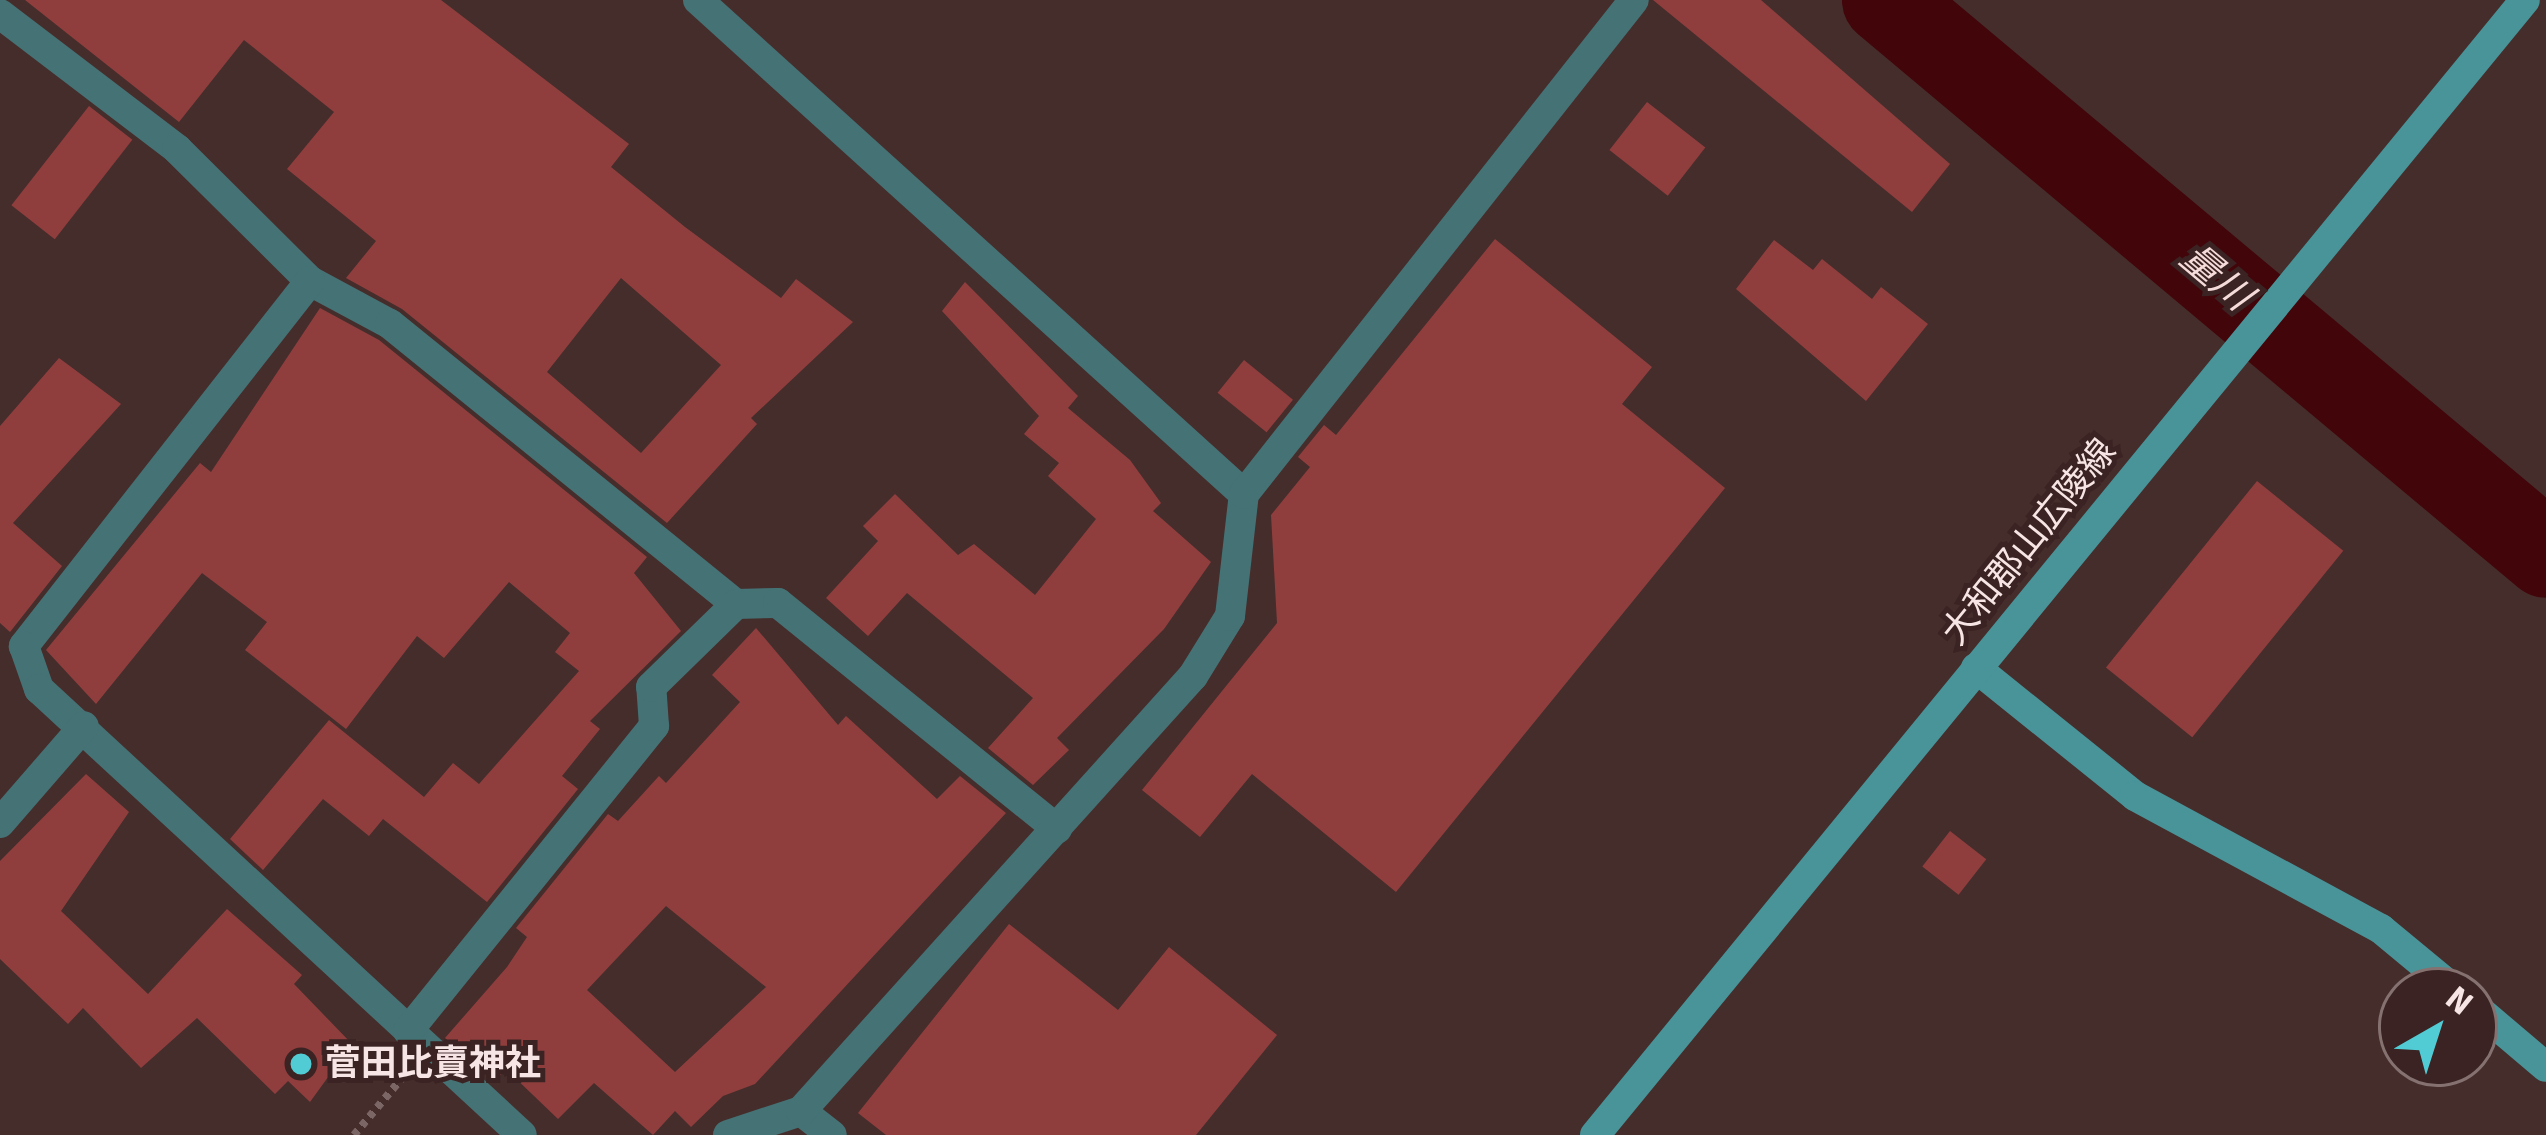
<!DOCTYPE html>
<meta charset="utf-8">
<style>
body{margin:0}
#map{position:relative;width:2546px;height:1135px;overflow:hidden;background:#452d2c;font-family:Signika,"Noto Sans JP",sans-serif}
div>[style]{position:absolute}
.river>*{height:87px;margin:-43.5px;padding:0 43.5px;transform-origin:43.5px;border-radius:43.5px;background:#42050a}
.building>*{inset:0;background:#903e3d;transform-origin:0 0}
.path>*{height:8px;margin-top:-4px;transform-origin:0;background:repeating-linear-gradient(90deg,#7b6665 0 6px,transparent 0 12px)}
.street>*{height:30px;margin:-15px;padding:0 15px;transform-origin:15px;border-radius:15px;background:#457275}
.secondary>*{height:30px;margin:-15px;padding:0 15px;transform-origin:15px;border-radius:15px;background:#489499}
.dots>*{width:33px;height:33px;translate:-50% -50%;box-sizing:border-box;border:6px solid #3a2322;border-radius:50%}
span{translate:-50% -50%;white-space:nowrap;text-align:center;line-height:1.15;-webkit-text-stroke:10px #3a2322;paint-order:stroke}
.street-label{font-size:36px;color:#f6e5e4}
.poi-label{font-size:36px;color:#f6e5e4;font-weight:700}
.left{translate:0 -50%;text-align:left}
.water-label{font-size:39px;color:#f5dcda;font-style:italic}
.north{position:absolute;left:2378px;top:967px;width:120px;height:120px;box-sizing:border-box;background:#3a2322;border:3px solid #857170;border-radius:50%;rotate:39deg;font-size:33px;font-weight:700;line-height:48px;text-align:center;color:#f6e5e4}
.north::after{content:'';display:block;margin:auto;width:42px;height:54px;background:#51ccd4;clip-path:polygon(50% 0,100% 100%,50% 72%,0 100%)}
</style>
<div id="map">
<div class="river">
<div style="left:1885px;top:0;width:862px;rotate:39.97deg"></div>
</div>
<div class="building">
<div style="clip-path:polygon(evenodd,25px 0,441px 0,629px 144px,611px 167px,685px 227px,781px 298px,796px 279px,853px 322px,751px 418px,757px 424px,667px 523px,402px 309px,346px 278px,376px 241px,287px 169px,334px 112px,244px 40px,179px 122px,25px 0,621px 278px,721px 365px,641px 453px,547px 372px,621px 278px)"></div>
<div style="clip-path:polygon(1653px 0,1761px 0,1950px 164px,1912px 212px)"></div>
<div style="left:1647px;top:102px;width:74px;height:61px;rotate:38deg"></div>
<div style="left:89px;top:106px;width:55px;height:126px;rotate:38deg"></div>
<div style="clip-path:polygon(1495px 239px,1652px 367px,1622px 404px,1725px 488px,1396px 892px,1252px 774px,1200px 837px,1142px 790px,1277px 623px,1271px 515px,1310px 467px,1298px 457px,1324px 425px,1336px 435px)"></div>
<div style="clip-path:polygon(1774px 240px,1813px 270px,1822px 259px,1872px 299px,1881px 287px,1928px 324px,1866px 401px,1736px 289px)"></div>
<div style="clip-path:polygon(965px 282px,1078px 396px,1068px 408px,1130px 460px,1161px 503px,1153px 511px,1211px 562px,1164px 629px,1057px 738px,1069px 750px,1033px 785px,988px 748px,1033px 698px,907px 593px,868px 636px,826px 598px,878px 541px,863px 526px,895px 494px,958px 555px,974px 544px,1035px 595px,1096px 519px,1048px 476px,1059px 463px,1024px 434px,1039px 416px,942px 311px)"></div>
<div style="clip-path:polygon(320px 308px,379px 340px,647px 557px,634px 573px,681px 631px,590px 721px,600px 729px,562px 776px,578px 789px,487px 902px,383px 819px,369px 836px,323px 799px,263px 870px,230px 839px,329px 720px,424px 797px,453px 763px,479px 784px,579px 671px,555px 652px,570px 633px,509px 582px,444px 658px,417px 636px,346px 729px,245px 650px,267px 622px,202px 573px,96px 704px,46px 650px,200px 463px,211px 472px)"></div>
<div style="clip-path:polygon(59px 358px,121px 404px,13px 523px,62px 566px,10px 632px,0 623px,0 426px)"></div>
<div style="left:1244px;top:360px;width:63px;height:42px;rotate:39deg"></div>
<div style="left:2257px;top:481px;width:111px;height:240px;rotate:39deg"></div>
<div style="clip-path:polygon(evenodd,756px 628px,838px 725px,846px 716px,937px 799px,960px 776px,1006px 813px,755px 1084px,723px 1096px,691px 1127px,675px 1111px,653px 1135px,594px 1083px,558px 1119px,506px 1069px,495px 1081px,445px 1038px,507px 967px,527px 937px,516px 928px,608px 814px,618px 821px,659px 776px,666px 783px,740px 702px,712px 675px,756px 628px,666px 906px,766px 987px,675px 1072px,587px 990px,666px 906px)"></div>
<div style="clip-path:polygon(86px 774px,129px 812px,61px 911px,148px 994px,227px 909px,302px 975px,294px 984px,352px 1044px,310px 1102px,288px 1081px,275px 1094px,197px 1018px,141px 1068px,83px 1008px,68px 1024px,0 959px,0 861px)"></div>
<div style="left:1950px;top:831px;width:46px;height:45px;rotate:38deg"></div>
<div style="clip-path:polygon(1009px 924px,1118px 1010px,1169px 947px,1277px 1035px,1196px 1135px,886px 1135px,858px 1113px)"></div>
</div>
<div class="path">
<div style="left:354px;top:1135px;width:75px;rotate:-49.9deg"></div>
</div>
<div class="street">
<div style="left:698px;top:0;width:736px;rotate:42.14deg"></div>
<div style="left:0;top:14px;width:223px;rotate:37.3deg"></div>
<div style="left:177px;top:149px;width:187px;rotate:44.8deg"></div>
<div style="left:310px;top:281px;width:91px;rotate:28.3deg"></div>
<div style="left:390px;top:324px;width:445px;rotate:39deg"></div>
<div style="left:736px;top:604px;width:42px;rotate:-1.4deg"></div>
<div style="left:778px;top:603px;width:359px;rotate:39deg"></div>
<div style="left:310px;top:281px;width:464px;rotate:128.1deg"></div>
<div style="left:24px;top:646px;width:46px;rotate:70.8deg"></div>
<div style="left:39px;top:689px;width:657px;rotate:42.72deg"></div>
<div style="left:0;top:823px;width:128px;rotate:-49.1deg"></div>
<div style="left:408px;top:1031px;width:392px;rotate:-51.1deg"></div>
<div style="left:654px;top:726px;width:39px;rotate:-94deg"></div>
<div style="left:651px;top:687px;width:119px;rotate:-44.3deg"></div>
<div style="left:801px;top:1111px;width:39px;rotate:38deg"></div>
<div style="left:728px;top:1135px;width:77px;rotate:-18.2deg"></div>
<div style="left:801px;top:1111px;width:586px;rotate:-47.98deg"></div>
<div style="left:1193px;top:676px;width:70px;rotate:-58.3deg"></div>
<div style="left:1230px;top:616px;width:123px;rotate:-83.5deg"></div>
<div style="left:1244px;top:494px;width:629px;rotate:-51.71deg"></div>
</div>
<div class="secondary">
<div style="left:1976px;top:668px;width:204px;rotate:38.8deg"></div>
<div style="left:2135px;top:796px;width:280px;rotate:28.4deg"></div>
<div style="left:2381px;top:929px;width:97px;rotate:39.6deg"></div>
<div style="left:2474px;top:1006px;width:94px;rotate:40.3deg"></div>
<div style="left:1595px;top:1135px;width:1467px;rotate:-50.67deg"></div>
</div>
<div class="dots">
<div style="left:301px;top:1064px;background:#51ccd4"></div>
</div>
<div class="street-label">
<span style="left:2029px;top:542px;rotate:-51deg">大和郡山広陵線</span>
</div>
<div class="poi-label">
<span class="left" style="left:325px;top:1064px">菅田比賣神社</span>
</div>
<div class="water-label">
<span style="left:2216px;top:277px;rotate:40deg">量川</span>
</div>
<div class="north">N</div>
</div>
